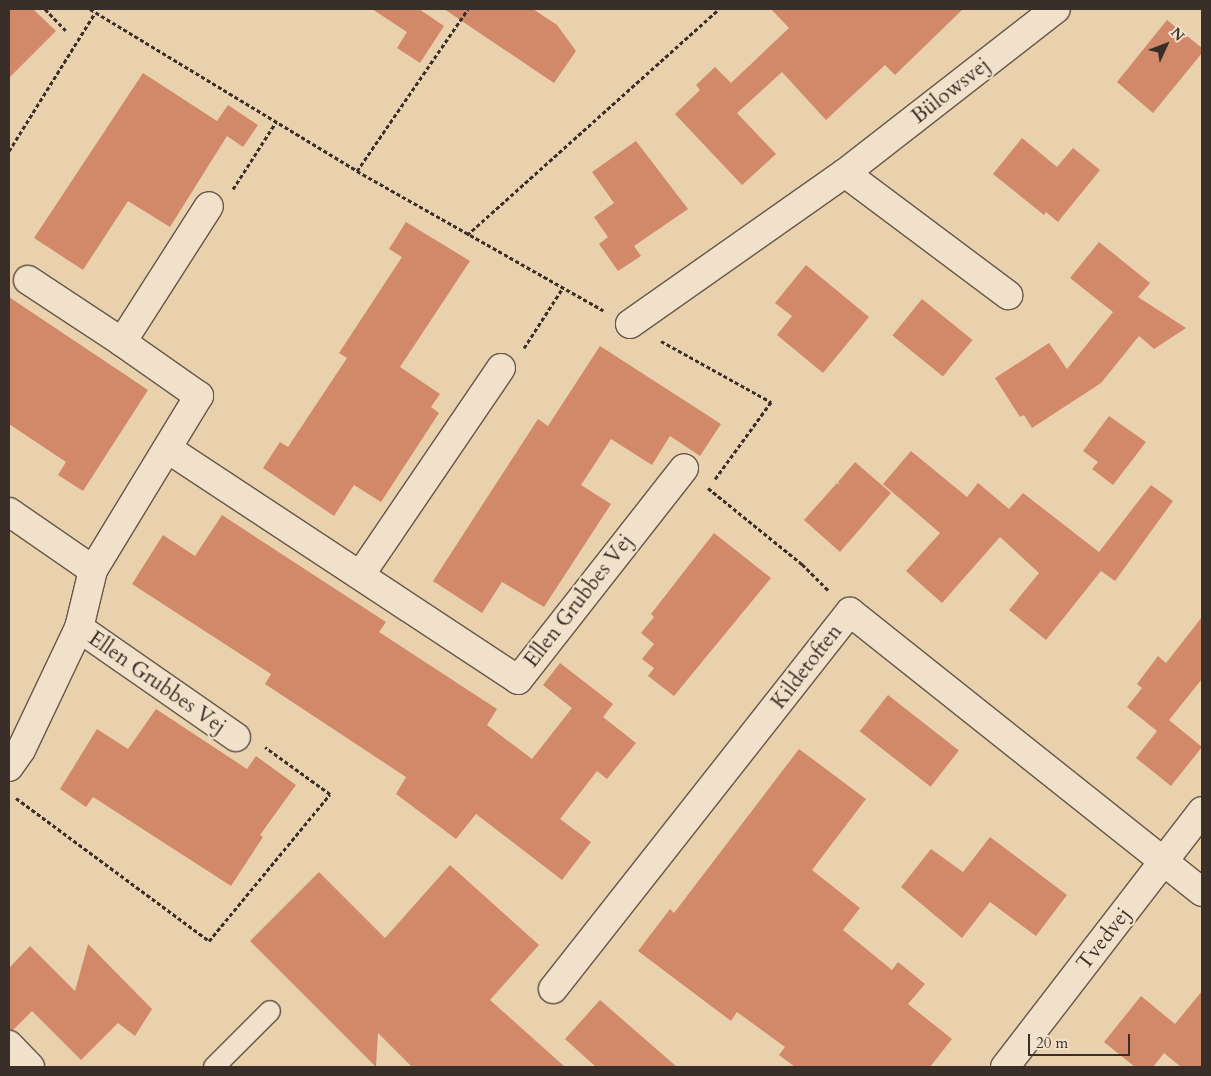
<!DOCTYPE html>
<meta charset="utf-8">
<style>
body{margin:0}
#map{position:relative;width:1211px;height:1076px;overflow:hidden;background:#ead1ad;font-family:Cardo,serif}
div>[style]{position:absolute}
.building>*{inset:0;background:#d1896a;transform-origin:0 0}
.path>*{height:3px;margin-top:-1.5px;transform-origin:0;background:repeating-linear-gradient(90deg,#392e28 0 4px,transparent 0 6.5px)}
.roads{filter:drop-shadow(1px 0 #655749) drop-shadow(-1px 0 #655749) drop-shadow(0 1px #655749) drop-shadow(0 -1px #655749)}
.lane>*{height:20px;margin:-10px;padding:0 10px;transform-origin:10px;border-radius:10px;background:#f1e1ca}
.street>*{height:28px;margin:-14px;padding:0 14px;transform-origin:14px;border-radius:14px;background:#f1e1ca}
.secondary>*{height:28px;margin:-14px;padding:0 14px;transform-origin:14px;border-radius:14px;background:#f1e1ca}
span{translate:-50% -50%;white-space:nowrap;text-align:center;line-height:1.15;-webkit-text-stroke:4.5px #f1e1ca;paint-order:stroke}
.street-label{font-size:21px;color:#392e28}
.frame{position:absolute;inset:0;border:10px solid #392e28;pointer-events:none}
.north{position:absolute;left:1141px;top:20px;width:50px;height:50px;-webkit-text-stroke:4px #f1e1ca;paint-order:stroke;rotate:47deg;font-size:14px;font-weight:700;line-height:20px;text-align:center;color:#392e28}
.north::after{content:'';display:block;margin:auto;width:18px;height:22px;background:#392e28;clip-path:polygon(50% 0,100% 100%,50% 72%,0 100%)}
.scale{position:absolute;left:1028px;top:1034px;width:102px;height:22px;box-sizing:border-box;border:2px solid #392e28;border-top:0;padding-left:6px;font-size:15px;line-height:18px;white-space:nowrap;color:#392e28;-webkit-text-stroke:4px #f1e1ca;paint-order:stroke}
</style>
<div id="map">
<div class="building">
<div style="clip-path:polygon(9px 9px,33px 9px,56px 31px,9px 78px)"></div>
<div style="clip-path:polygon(372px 9px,419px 9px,444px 26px,420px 63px,397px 48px,407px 32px)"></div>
<div style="clip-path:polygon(444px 9px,533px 9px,557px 25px,576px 51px,554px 83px)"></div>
<div style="clip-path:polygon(771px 9px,963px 9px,895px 75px,885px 65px,826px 120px,782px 72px,737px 113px,776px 154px,742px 185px,675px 114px,700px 90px,696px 85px,715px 67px,731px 83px,789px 28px)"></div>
<div style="clip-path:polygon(1167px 20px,1202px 48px,1202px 53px,1153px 113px,1117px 82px)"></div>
<div style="clip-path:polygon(143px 73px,217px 121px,228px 105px,258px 125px,243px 147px,227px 136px,170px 227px,128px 201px,83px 270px,34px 238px)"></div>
<div style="clip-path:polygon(1022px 138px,1057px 167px,1073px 148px,1100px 170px,1058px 222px,1046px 212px,1044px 215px,993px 174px)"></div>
<div style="clip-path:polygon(636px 141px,688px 209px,634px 246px,641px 256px,618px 271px,599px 244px,608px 237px,594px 217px,614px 203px,592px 172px)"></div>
<div style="clip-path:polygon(406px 222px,470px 261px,400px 367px,440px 394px,431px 407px,439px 413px,381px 502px,354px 485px,334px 516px,263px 468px,280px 442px,288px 447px,347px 358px,339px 353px,402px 257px,389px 249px)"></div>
<div style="clip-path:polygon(1099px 242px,1150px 283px,1138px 297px,1186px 328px,1154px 349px,1139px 336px,1101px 383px,1032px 428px,1024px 415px,1020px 417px,995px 378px,1049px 343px,1067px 369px,1113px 312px,1070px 278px)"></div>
<div style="clip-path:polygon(806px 265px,869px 317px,823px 373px,777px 335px,792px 316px,775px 303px)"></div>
<div style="clip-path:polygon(9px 297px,148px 390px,83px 491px,58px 475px,66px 462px,9px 424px)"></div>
<div style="left:922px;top:299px;width:65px;height:47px;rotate:39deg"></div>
<div style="clip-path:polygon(600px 346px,721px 424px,700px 456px,670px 436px,652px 465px,611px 439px,581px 485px,611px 504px,544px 607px,502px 582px,482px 613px,433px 581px,538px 419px,548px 426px)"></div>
<div style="clip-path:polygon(1109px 416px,1146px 442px,1113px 485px,1092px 469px,1098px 462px,1083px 451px)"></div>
<div style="clip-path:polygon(911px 451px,967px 497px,978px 483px,1009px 509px,1023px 493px,1099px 552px,1151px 485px,1173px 501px,1115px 581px,1101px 571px,1046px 640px,1009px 610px,1039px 573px,1000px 537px,942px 603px,906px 571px,940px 533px,883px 484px)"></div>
<div style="clip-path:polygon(855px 462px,891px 493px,840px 552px,804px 520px,837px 483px,840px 485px,838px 482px)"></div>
<div style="clip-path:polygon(222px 515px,386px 622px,379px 632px,497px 709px,487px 725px,532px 759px,572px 708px,543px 685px,560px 663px,613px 704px,603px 717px,636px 743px,607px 779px,597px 771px,560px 819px,591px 842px,562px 880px,476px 814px,456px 839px,396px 794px,406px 777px,265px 684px,271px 674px,132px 584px,163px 535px,195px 556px)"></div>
<div style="clip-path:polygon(714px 533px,771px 578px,674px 696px,648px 676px,654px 668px,642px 659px,654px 644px,641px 633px,654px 617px,651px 614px)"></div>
<div style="clip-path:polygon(1202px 617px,1202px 679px,1169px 720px,1202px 747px,1171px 786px,1136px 758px,1157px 731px,1127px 707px,1142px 688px,1137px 684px,1158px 656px,1166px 663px)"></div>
<div style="left:888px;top:695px;width:90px;height:46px;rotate:38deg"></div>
<div style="clip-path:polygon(156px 709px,247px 769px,256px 756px,296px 785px,260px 835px,263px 837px,231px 886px,93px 797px,86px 807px,60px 789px,97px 729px,128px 749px)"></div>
<div style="clip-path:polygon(799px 749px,866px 799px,812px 870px,860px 908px,843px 930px,892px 970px,898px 962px,925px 984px,908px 1004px,952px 1039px,930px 1067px,795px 1067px,779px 1055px,785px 1047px,737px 1012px,731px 1021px,638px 951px,670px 909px,674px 913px)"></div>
<div style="clip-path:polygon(990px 837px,1067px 895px,1036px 936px,990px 902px,962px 938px,901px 887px,931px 849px,963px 872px)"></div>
<div style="clip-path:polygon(450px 865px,539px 945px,490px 1000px,565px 1067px,412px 1067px,378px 1033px,376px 1067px,250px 941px,319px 872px,385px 938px)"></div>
<div style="clip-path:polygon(88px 944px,152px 1009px,135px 1036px,118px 1023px,81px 1060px,32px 1011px,13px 1030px,9px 1030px,9px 968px,30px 946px,75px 991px)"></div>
<div style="clip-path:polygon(1202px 991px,1202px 1067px,1181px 1067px,1164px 1053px,1153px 1067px,1135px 1067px,1104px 1042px,1141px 996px,1175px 1024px)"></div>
<div style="clip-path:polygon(600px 1000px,677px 1067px,596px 1067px,565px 1039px)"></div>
</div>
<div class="path">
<div style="left:45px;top:9px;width:30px;rotate:46deg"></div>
<div style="left:90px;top:9px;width:312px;rotate:31.2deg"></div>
<div style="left:357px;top:171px;width:283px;rotate:29.5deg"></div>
<div style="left:9px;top:151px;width:163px;rotate:-58.1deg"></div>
<div style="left:357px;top:171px;width:196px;rotate:-55.6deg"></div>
<div style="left:233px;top:189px;width:80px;rotate:-57.3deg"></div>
<div style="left:467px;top:235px;width:338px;rotate:-41.9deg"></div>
<div style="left:661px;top:341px;width:126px;rotate:29deg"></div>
<div style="left:771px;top:402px;width:95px;rotate:126deg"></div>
<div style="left:524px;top:348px;width:70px;rotate:-57.2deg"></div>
<div style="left:708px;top:488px;width:121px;rotate:39deg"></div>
<div style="left:802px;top:564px;width:38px;rotate:45deg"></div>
<div style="left:16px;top:798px;width:240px;rotate:36.5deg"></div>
<div style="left:209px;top:941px;width:190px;rotate:-50.5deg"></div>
<div style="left:330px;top:794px;width:80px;rotate:-144.1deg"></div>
</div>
<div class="roads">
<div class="lane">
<div style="left:214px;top:1067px;width:79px;rotate:-45deg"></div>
</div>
<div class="street">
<div style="left:845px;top:173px;width:204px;rotate:36.8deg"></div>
<div style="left:28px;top:280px;width:113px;rotate:33.4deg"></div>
<div style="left:630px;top:324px;width:263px;rotate:-35.1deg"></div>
<div style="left:845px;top:173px;width:267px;rotate:-37.9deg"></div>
<div style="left:168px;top:449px;width:419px;rotate:33.4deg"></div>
<div style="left:518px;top:680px;width:269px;rotate:-51.9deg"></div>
<div style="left:9px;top:512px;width:102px;rotate:34.6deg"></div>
<div style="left:361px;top:574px;width:249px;rotate:-55.8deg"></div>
<div style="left:79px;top:628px;width:191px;rotate:34.8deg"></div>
<div style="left:9px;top:767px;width:21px;rotate:-55deg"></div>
<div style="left:21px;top:750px;width:135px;rotate:-64.6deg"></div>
<div style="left:79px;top:628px;width:60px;rotate:-76.4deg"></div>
<div style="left:93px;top:570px;width:204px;rotate:-58.7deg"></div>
<div style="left:199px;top:396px;width:94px;rotate:-145deg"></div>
<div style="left:122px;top:342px;width:161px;rotate:-57.4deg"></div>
<div style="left:553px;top:989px;width:480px;rotate:-51.8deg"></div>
<div style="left:850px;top:612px;width:450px;rotate:38.5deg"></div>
<div style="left:9px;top:1045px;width:30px;rotate:46deg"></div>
</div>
<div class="secondary">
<div style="left:1005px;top:1067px;width:323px;rotate:-52.4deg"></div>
</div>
</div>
<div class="street-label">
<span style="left:951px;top:91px;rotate:-38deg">Bülowsvej</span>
<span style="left:579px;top:601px;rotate:-52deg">Ellen Grubbes Vej</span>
<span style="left:807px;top:667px;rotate:-52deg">Kildetoften</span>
<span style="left:157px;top:683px;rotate:35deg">Ellen Grubbes Vej</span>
<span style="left:1104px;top:939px;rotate:-52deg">Tvedvej</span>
</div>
<div class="frame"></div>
<div class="north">N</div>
<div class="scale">20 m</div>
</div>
